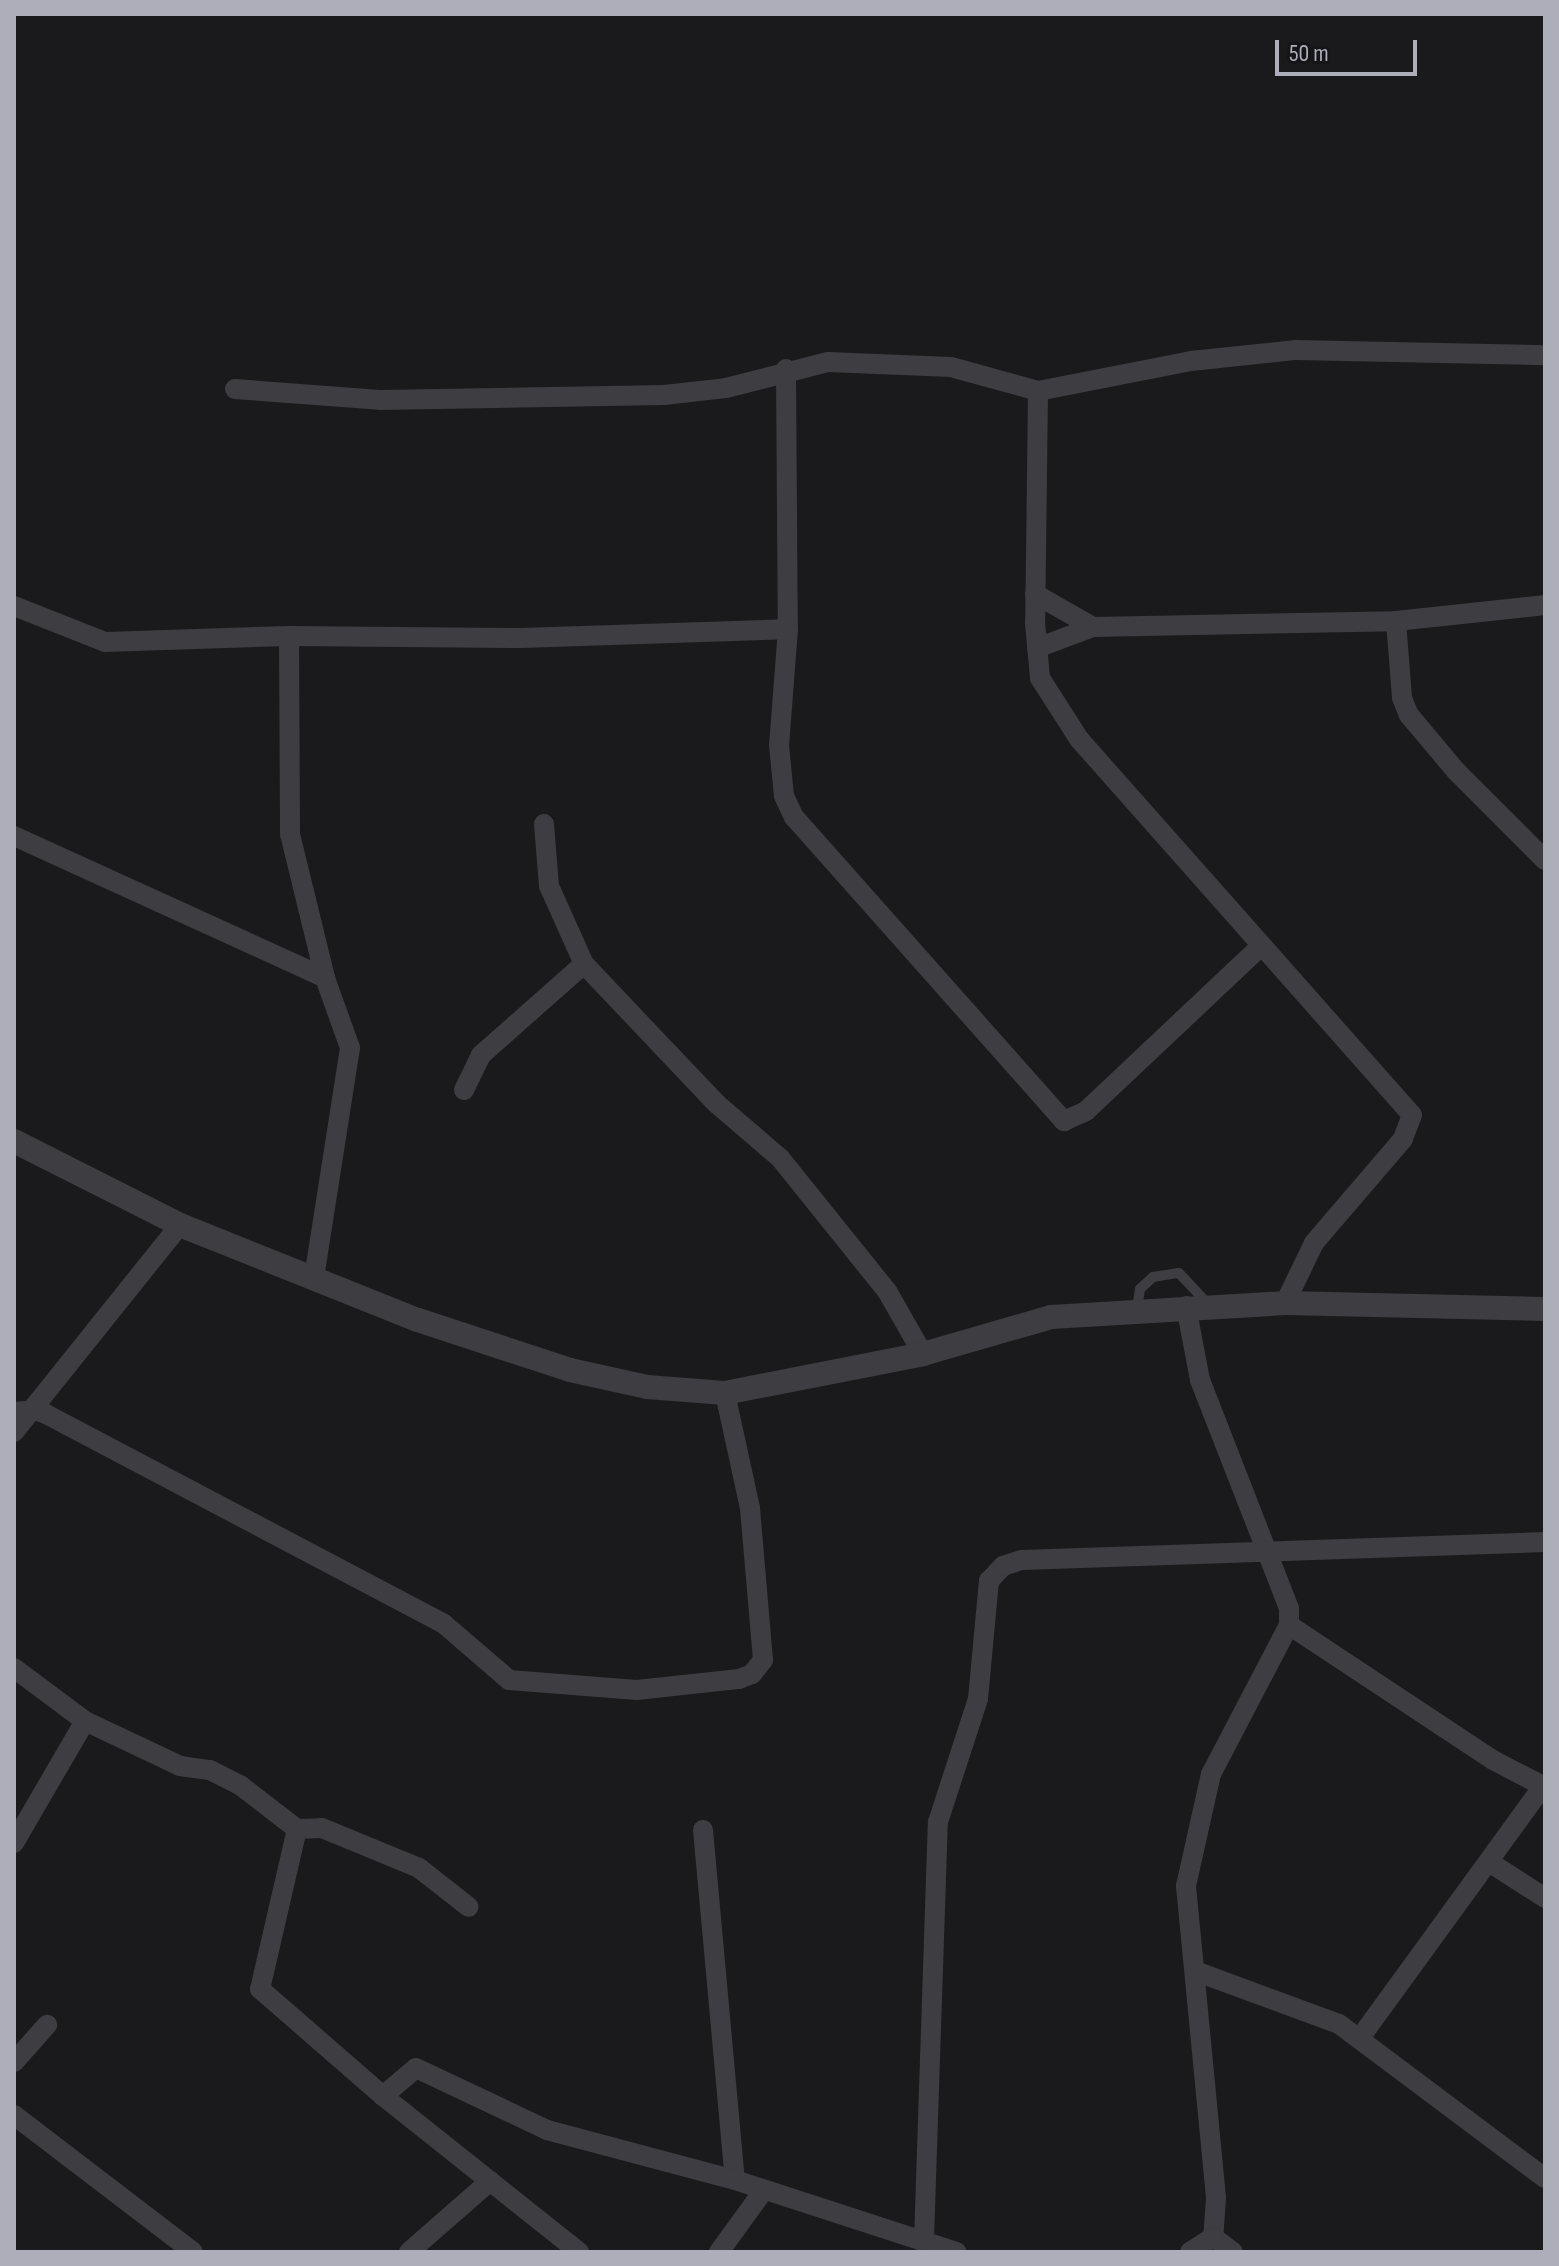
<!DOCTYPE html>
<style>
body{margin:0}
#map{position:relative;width:1559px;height:2266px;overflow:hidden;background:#1a1a1c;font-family:"Sofia Sans Condensed",sans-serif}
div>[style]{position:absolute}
.service>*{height:10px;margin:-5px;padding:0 5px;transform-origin:5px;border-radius:5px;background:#3d3d42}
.minor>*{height:20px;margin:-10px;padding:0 10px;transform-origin:10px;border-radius:10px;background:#3d3d42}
.tertiary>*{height:24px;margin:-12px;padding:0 12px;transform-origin:12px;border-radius:12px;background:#3d3d42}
span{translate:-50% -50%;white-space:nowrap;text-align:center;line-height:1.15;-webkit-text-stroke:8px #151517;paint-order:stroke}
.frame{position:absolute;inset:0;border:16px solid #adaeba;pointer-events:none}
.scale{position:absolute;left:1275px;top:40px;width:142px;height:36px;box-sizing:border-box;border:4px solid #adaeba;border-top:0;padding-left:10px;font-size:24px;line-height:28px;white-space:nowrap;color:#adaeba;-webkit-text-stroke:6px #151517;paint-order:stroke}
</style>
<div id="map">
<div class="service">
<div style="left:1137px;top:1310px;width:21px;rotate:-82deg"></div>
<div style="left:1140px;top:1289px;width:18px;rotate:-43deg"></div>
<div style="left:1153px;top:1277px;width:26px;rotate:-9deg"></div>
<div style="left:1179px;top:1273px;width:42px;rotate:46.9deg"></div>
</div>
<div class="minor">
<div style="left:786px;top:369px;width:260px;rotate:89.6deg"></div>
<div style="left:788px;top:629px;width:116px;rotate:94.4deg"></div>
<div style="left:779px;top:745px;width:51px;rotate:84.4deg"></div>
<div style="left:784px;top:796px;width:23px;rotate:65deg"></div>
<div style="left:794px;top:817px;width:407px;rotate:48.4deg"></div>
<div style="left:1064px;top:1121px;width:24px;rotate:-24deg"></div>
<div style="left:1086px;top:1111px;width:239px;rotate:-43.3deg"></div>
<div style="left:235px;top:389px;width:145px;rotate:4.3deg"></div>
<div style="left:380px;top:400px;width:284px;rotate:-1deg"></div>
<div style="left:664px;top:395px;width:62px;rotate:-6.4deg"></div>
<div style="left:726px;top:388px;width:105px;rotate:-14.3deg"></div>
<div style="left:828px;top:362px;width:123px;rotate:2.3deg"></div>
<div style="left:951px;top:367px;width:90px;rotate:15.4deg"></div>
<div style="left:1038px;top:391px;width:156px;rotate:-11.1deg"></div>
<div style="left:1191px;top:361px;width:106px;rotate:-6deg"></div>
<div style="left:1296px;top:350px;width:249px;rotate:1.2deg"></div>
<div style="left:1038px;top:391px;width:232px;rotate:90.7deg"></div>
<div style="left:1035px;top:623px;width:55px;rotate:84.8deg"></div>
<div style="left:1040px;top:678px;width:72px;rotate:57.4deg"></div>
<div style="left:1079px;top:739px;width:502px;rotate:48.47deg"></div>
<div style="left:1412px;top:1115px;width:26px;rotate:111deg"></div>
<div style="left:1403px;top:1139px;width:137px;rotate:130.6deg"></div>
<div style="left:1314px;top:1243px;width:67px;rotate:115.8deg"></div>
<div style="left:1035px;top:594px;width:67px;rotate:29.6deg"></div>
<div style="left:1093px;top:627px;width:303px;rotate:-1.1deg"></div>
<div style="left:1396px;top:621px;width:150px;rotate:-6.1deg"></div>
<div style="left:14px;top:606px;width:98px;rotate:21.6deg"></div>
<div style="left:105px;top:642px;width:184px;rotate:-1.9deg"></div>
<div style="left:289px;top:636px;width:232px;rotate:0.5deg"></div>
<div style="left:521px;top:638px;width:267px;rotate:-1.9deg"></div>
<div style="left:1396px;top:621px;width:77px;rotate:85.5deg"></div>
<div style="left:1402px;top:698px;width:18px;rotate:68deg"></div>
<div style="left:1409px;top:715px;width:73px;rotate:50deg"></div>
<div style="left:1456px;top:771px;width:126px;rotate:45deg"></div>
<div style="left:289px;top:636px;width:198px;rotate:89.7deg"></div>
<div style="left:290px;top:834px;width:148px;rotate:76.3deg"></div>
<div style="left:325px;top:978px;width:74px;rotate:70.3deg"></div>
<div style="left:350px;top:1048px;width:233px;rotate:98.9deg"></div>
<div style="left:1037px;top:648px;width:60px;rotate:-20.6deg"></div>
<div style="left:544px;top:824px;width:62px;rotate:85.4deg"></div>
<div style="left:549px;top:886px;width:85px;rotate:65.8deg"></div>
<div style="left:584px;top:964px;width:193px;rotate:46.5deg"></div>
<div style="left:717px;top:1104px;width:83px;rotate:40.6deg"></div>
<div style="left:780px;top:1158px;width:171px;rotate:51.2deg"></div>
<div style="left:887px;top:1291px;width:73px;rotate:60.3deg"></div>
<div style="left:14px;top:836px;width:342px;rotate:24.5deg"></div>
<div style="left:464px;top:1090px;width:39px;rotate:-64deg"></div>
<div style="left:481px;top:1055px;width:137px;rotate:-41.5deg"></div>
<div style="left:1186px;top:1306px;width:75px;rotate:79.3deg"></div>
<div style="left:1200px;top:1380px;width:245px;rotate:68.7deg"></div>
<div style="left:1289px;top:1608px;width:17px;rotate:90deg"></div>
<div style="left:1289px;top:1625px;width:168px;rotate:117.6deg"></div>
<div style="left:1211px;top:1774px;width:115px;rotate:102.6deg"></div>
<div style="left:1186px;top:1886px;width:313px;rotate:84.5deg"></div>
<div style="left:1216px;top:2198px;width:39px;rotate:94deg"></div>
<div style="left:1213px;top:2237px;width:25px;rotate:37deg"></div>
<div style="left:14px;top:1412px;width:21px;rotate:-5deg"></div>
<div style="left:35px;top:1410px;width:12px;rotate:20deg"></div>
<div style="left:46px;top:1414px;width:450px;rotate:27.8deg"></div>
<div style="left:444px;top:1624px;width:86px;rotate:40.7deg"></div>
<div style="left:509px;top:1680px;width:128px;rotate:4.5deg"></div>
<div style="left:637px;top:1690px;width:103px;rotate:-6.2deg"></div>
<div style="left:739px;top:1679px;width:14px;rotate:-21deg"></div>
<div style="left:752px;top:1674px;width:18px;rotate:-52deg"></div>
<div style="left:763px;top:1660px;width:153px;rotate:-94.9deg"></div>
<div style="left:750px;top:1508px;width:118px;rotate:-102.3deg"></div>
<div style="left:14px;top:1432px;width:265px;rotate:-51.3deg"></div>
<div style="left:1289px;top:1625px;width:245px;rotate:33.5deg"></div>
<div style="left:1493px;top:1760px;width:56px;rotate:27.5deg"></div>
<div style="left:1543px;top:1786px;width:311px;rotate:126deg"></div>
<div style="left:14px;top:1668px;width:89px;rotate:36.7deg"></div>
<div style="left:85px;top:1721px;width:105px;rotate:25.3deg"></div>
<div style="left:180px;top:1766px;width:30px;rotate:8deg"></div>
<div style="left:210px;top:1770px;width:34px;rotate:27deg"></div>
<div style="left:240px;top:1785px;width:72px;rotate:37.7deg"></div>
<div style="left:297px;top:1829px;width:25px;rotate:-2deg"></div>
<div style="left:322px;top:1828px;width:105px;rotate:22.4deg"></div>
<div style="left:419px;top:1868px;width:63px;rotate:38deg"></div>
<div style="left:297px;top:1829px;width:164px;rotate:103deg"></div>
<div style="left:260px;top:1989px;width:163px;rotate:41deg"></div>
<div style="left:383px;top:2096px;width:251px;rotate:38.5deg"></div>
<div style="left:703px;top:1830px;width:351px;rotate:84.8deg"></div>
<div style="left:14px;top:1843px;width:141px;rotate:-59.8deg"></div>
<div style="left:1489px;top:1862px;width:67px;rotate:32.7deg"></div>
<div style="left:1195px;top:1971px;width:153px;rotate:20.2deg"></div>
<div style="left:1339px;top:2024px;width:257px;rotate:36.8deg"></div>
<div style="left:14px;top:2062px;width:50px;rotate:-48.3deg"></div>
<div style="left:383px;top:2096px;width:43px;rotate:-40.3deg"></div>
<div style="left:416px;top:2068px;width:145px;rotate:25.3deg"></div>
<div style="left:547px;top:2130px;width:195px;rotate:14.9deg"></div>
<div style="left:735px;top:2180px;width:233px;rotate:18deg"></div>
<div style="left:14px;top:2115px;width:225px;rotate:37.4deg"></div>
<div style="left:924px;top:2240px;width:418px;rotate:-88.1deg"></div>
<div style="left:938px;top:1822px;width:129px;rotate:-72deg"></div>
<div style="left:978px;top:1699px;width:119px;rotate:-84.7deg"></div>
<div style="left:989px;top:1581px;width:21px;rotate:-47deg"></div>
<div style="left:1003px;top:1566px;width:20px;rotate:-18deg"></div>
<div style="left:1022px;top:1560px;width:523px;rotate:-1.97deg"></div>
<div style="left:409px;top:2252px;width:108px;rotate:-41.2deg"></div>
<div style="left:719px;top:2252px;width:77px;rotate:-54deg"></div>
<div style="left:1190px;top:2252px;width:27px;rotate:-33deg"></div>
</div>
<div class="tertiary">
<div style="left:14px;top:1141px;width:186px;rotate:26.8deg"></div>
<div style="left:180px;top:1225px;width:256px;rotate:21.8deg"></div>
<div style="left:418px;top:1320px;width:160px;rotate:18.2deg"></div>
<div style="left:570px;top:1370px;width:79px;rotate:12.4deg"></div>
<div style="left:647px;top:1387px;width:78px;rotate:4.4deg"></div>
<div style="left:725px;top:1393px;width:202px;rotate:-11.1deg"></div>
<div style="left:923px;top:1354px;width:133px;rotate:-16.1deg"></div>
<div style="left:1051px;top:1317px;width:234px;rotate:-3.4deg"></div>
<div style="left:1285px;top:1303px;width:260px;rotate:1.3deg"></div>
</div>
<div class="frame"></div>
<div class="scale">50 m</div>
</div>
